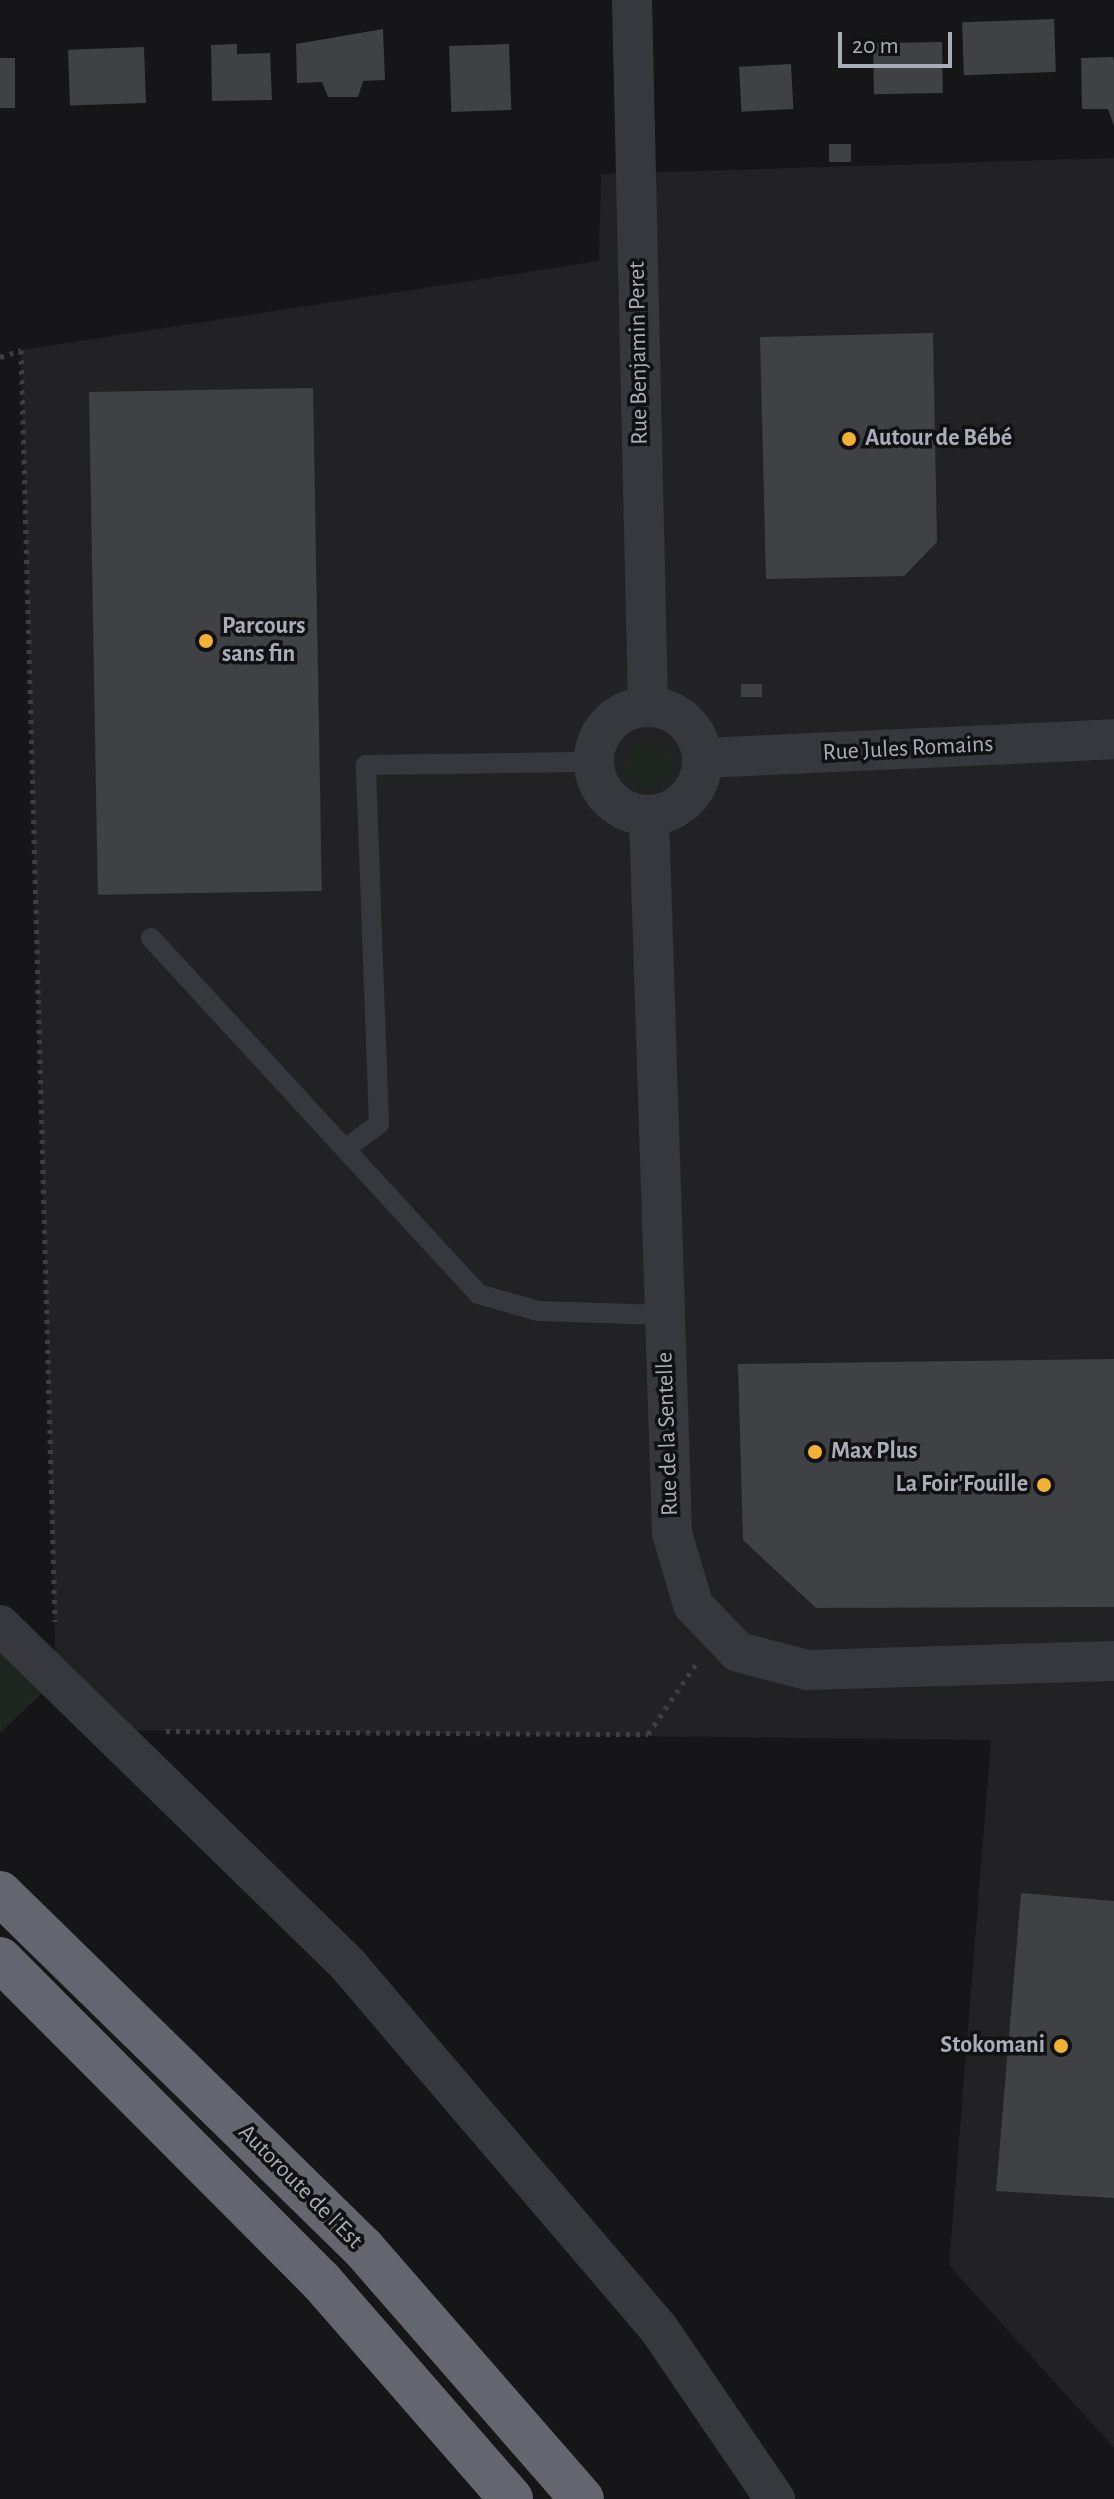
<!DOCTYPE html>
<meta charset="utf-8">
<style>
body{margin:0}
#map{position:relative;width:1114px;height:2499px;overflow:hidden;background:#161618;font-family:"Alegreya Sans",sans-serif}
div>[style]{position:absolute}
.built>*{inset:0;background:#222225}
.green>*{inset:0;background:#1e261f}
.round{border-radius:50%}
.building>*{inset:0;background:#404145;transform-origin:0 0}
.path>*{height:5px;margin-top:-2.5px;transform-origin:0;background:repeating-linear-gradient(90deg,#3d3f44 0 4px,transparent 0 10px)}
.lane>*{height:20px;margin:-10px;padding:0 10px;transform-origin:10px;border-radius:10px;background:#37383d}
.street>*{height:40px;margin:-20px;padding:0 20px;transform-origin:20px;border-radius:20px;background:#37383d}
.street>.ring{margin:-20px;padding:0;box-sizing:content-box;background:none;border:40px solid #37383d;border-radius:50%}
.highway>*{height:44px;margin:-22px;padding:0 22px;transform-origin:22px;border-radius:22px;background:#63666e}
.dots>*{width:22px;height:22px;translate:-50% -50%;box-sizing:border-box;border:4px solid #111113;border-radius:50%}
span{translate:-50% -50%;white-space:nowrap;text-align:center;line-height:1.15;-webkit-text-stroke:7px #111113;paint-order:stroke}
.street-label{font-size:24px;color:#a8adb8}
.poi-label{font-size:24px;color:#a8adb8;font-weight:700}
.left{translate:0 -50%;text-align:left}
.right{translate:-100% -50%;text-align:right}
.scale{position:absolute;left:838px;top:32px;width:114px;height:36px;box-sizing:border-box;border:4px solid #a8adb8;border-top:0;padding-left:10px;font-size:24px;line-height:28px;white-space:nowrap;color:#a8adb8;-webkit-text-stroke:6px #111113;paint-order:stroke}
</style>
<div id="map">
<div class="built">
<div style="clip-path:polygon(1114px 158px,1114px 2448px,949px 2265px,991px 1740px,108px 1730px,56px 1680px,21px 350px,599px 261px,601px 174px)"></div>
</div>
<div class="green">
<div class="round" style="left:625px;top:741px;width:48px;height:48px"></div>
<div style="clip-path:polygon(0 1638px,56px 1680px,0 1733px)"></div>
</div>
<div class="building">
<div style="left:1054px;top:19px;width:53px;height:92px;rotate:88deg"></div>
<div style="clip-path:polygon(383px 29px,385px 80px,363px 81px,358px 97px,328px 97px,322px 82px,297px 83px,296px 44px)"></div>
<div style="left:942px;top:42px;width:51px;height:69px;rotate:89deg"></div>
<div style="clip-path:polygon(237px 44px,237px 54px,270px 53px,272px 100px,212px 101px,211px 45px)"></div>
<div style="left:509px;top:44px;width:66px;height:60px;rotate:88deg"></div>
<div style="left:144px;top:47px;width:56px;height:76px;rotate:88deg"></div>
<div style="clip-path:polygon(1113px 57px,1114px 62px,1114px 126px,1108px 109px,1082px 109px,1081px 58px)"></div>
<div style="left:0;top:58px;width:15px;height:50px"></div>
<div style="left:791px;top:64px;width:45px;height:52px;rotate:87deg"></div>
<div style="left:851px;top:144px;width:18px;height:22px;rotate:90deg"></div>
<div style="clip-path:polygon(933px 333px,937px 542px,904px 576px,766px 579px,760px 337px)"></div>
<div style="left:313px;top:388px;width:503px;height:224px;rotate:89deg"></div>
<div style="left:762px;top:684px;width:13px;height:21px;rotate:90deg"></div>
<div style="clip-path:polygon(1114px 1359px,1114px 1607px,816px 1608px,743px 1540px,738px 1364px)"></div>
<div style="clip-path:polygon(1021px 1893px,1114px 1901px,1114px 2198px,996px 2191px)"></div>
</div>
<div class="path">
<div style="left:0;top:357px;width:22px;rotate:-18deg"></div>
<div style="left:21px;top:350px;width:1272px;rotate:88.47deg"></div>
<div style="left:166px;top:1731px;width:482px;rotate:0.4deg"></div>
<div style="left:648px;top:1734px;width:85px;rotate:-55.6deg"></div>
</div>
<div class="lane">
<div style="left:151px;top:938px;width:483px;rotate:47.4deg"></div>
<div style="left:478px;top:1294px;width:62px;rotate:15.8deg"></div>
<div style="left:538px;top:1311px;width:125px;rotate:1.8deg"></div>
<div style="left:345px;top:1149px;width:42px;rotate:-36.3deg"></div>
<div style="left:379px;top:1124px;width:359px;rotate:-92.1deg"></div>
<div style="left:366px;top:765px;width:227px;rotate:-0.8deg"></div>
</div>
<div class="street">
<div style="left:632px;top:0;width:707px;rotate:88.7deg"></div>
<div class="ring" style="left:594px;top:707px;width:68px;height:68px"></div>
<div style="left:702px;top:758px;width:412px;rotate:-2.6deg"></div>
<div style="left:649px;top:816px;width:717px;rotate:88.16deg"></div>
<div style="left:672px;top:1533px;width:75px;rotate:73.7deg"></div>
<div style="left:693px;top:1605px;width:65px;rotate:46.2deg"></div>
<div style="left:738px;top:1652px;width:71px;rotate:14.6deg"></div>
<div style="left:807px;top:1670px;width:307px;rotate:-1.7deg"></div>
<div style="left:0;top:1625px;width:488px;rotate:44.3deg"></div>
<div style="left:349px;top:1966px;width:477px;rotate:49.5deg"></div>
<div style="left:659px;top:2329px;width:206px;rotate:55.7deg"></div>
</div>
<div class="highway">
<div style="left:0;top:1893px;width:508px;rotate:44.36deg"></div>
<div style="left:363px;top:2248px;width:333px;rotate:48.9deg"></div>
<div style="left:0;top:1959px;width:455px;rotate:45.1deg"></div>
<div style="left:321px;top:2281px;width:289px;rotate:48.9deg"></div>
</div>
<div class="dots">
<div style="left:849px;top:439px;background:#f2b134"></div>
<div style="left:206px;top:641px;background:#f2b134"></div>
<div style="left:815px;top:1452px;background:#f2b134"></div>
<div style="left:1044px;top:1485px;background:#f2b134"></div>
<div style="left:1061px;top:2046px;background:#f2b134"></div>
</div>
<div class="street-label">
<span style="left:639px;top:353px;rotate:-91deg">Rue Benjamin Peret</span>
<span style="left:908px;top:749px;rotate:-3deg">Rue Jules Romains</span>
<span style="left:668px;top:1434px;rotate:-92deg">Rue de la Sentelle</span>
<span style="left:300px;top:2187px;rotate:45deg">Autoroute de l’Est</span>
</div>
<div class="poi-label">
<span class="left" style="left:865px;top:439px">Autour de Bébé</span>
<span class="left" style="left:222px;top:641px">Parcours<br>sans fin</span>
<span class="left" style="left:831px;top:1452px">Max Plus</span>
<span class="right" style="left:1028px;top:1485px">La Foir'Fouille</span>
<span class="right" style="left:1045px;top:2046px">Stokomani</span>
</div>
<div class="scale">20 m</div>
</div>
